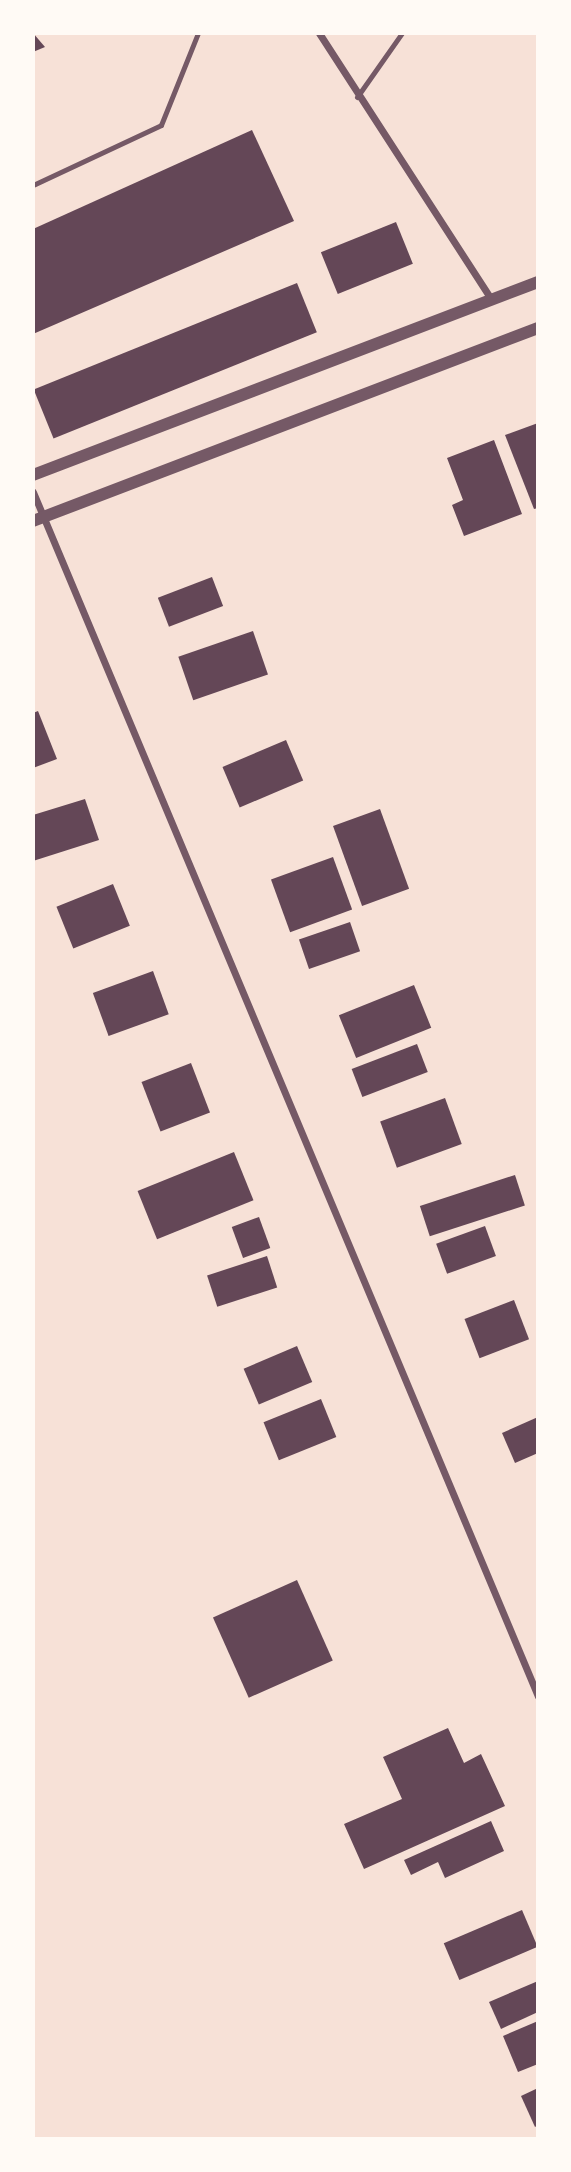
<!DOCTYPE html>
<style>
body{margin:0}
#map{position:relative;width:571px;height:2172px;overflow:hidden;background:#f7e1d7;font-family:Mulish,sans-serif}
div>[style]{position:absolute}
.building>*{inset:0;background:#644757;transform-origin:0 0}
.service>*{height:5px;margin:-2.5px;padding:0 2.5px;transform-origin:2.5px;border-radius:2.5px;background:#755966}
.minor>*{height:7px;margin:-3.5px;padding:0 3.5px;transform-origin:3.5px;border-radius:3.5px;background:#755966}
.tertiary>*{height:12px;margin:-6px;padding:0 6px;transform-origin:6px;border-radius:6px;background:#755966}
span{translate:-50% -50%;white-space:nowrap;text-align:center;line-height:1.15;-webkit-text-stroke:7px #fffaf5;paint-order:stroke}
.frame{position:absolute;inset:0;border:35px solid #fffaf5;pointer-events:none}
</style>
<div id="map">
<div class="building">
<div style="clip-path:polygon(33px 33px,45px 47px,33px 52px)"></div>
<div style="clip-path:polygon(252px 130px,294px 221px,33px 334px,33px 229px)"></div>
<div style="left:396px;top:222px;width:45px;height:81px;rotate:68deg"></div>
<div style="left:297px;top:283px;width:53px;height:284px;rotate:68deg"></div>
<div style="clip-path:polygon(538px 423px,538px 508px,534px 509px,505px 435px)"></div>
<div style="clip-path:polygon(494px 440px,522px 514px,464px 536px,452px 505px,463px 500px,447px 458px)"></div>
<div style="left:212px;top:577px;width:31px;height:58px;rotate:69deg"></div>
<div style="left:253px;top:631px;width:46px;height:79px;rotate:71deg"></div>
<div style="clip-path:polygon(38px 711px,57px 759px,33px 768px,33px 713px)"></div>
<div style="left:286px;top:740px;width:44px;height:69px;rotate:67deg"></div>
<div style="clip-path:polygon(85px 799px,99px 840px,33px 861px,33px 815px)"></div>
<div style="left:380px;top:809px;width:85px;height:50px;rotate:70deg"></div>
<div style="left:333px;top:857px;width:56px;height:66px;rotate:70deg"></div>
<div style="left:113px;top:884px;width:45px;height:61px;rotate:68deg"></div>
<div style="left:350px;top:922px;width:31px;height:54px;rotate:71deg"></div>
<div style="left:153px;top:971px;width:46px;height:64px;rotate:70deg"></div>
<div style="left:414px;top:985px;width:46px;height:81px;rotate:68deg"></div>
<div style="left:417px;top:1044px;width:30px;height:70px;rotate:69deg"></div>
<div style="left:191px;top:1063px;width:53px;height:53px;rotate:69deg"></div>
<div style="left:445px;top:1098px;width:49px;height:69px;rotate:70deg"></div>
<div style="left:234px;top:1152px;width:52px;height:104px;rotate:68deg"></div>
<div style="left:515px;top:1175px;width:32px;height:100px;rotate:72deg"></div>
<div style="left:259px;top:1217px;width:33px;height:29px;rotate:70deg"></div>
<div style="left:485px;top:1226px;width:32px;height:52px;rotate:70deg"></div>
<div style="left:267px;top:1256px;width:33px;height:63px;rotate:72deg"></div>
<div style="left:514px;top:1300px;width:42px;height:53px;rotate:69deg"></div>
<div style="left:297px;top:1346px;width:39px;height:58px;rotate:67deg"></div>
<div style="left:321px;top:1399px;width:41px;height:62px;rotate:68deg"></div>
<div style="clip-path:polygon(538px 1417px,538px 1453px,515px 1463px,502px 1433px)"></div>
<div style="left:297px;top:1580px;width:88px;height:92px;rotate:66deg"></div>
<div style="clip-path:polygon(448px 1728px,464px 1763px,481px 1754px,505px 1806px,364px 1869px,344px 1824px,402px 1799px,383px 1757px)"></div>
<div style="clip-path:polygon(491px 1821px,504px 1851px,445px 1878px,438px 1862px,411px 1875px,404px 1860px)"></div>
<div style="left:522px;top:1910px;width:40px;height:85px;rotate:67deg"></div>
<div style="clip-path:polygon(538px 1981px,538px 2012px,501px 2029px,489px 2002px)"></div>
<div style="clip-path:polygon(538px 2021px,538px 2064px,518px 2072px,503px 2036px)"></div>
<div style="clip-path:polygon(538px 2088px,538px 2125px,535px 2127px,521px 2096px)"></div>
</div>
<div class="service">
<div style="left:357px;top:97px;width:78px;rotate:-54.9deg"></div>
<div style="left:33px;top:185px;width:141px;rotate:-25.1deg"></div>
<div style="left:161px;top:125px;width:99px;rotate:-68.1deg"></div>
</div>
<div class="minor">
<div style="left:319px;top:33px;width:318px;rotate:57.1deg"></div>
<div style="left:33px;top:492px;width:1306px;rotate:67.25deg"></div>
</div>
<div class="tertiary">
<div style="left:33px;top:475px;width:541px;rotate:-20.92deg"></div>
<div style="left:33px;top:521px;width:541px;rotate:-20.92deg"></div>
</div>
<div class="frame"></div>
</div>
